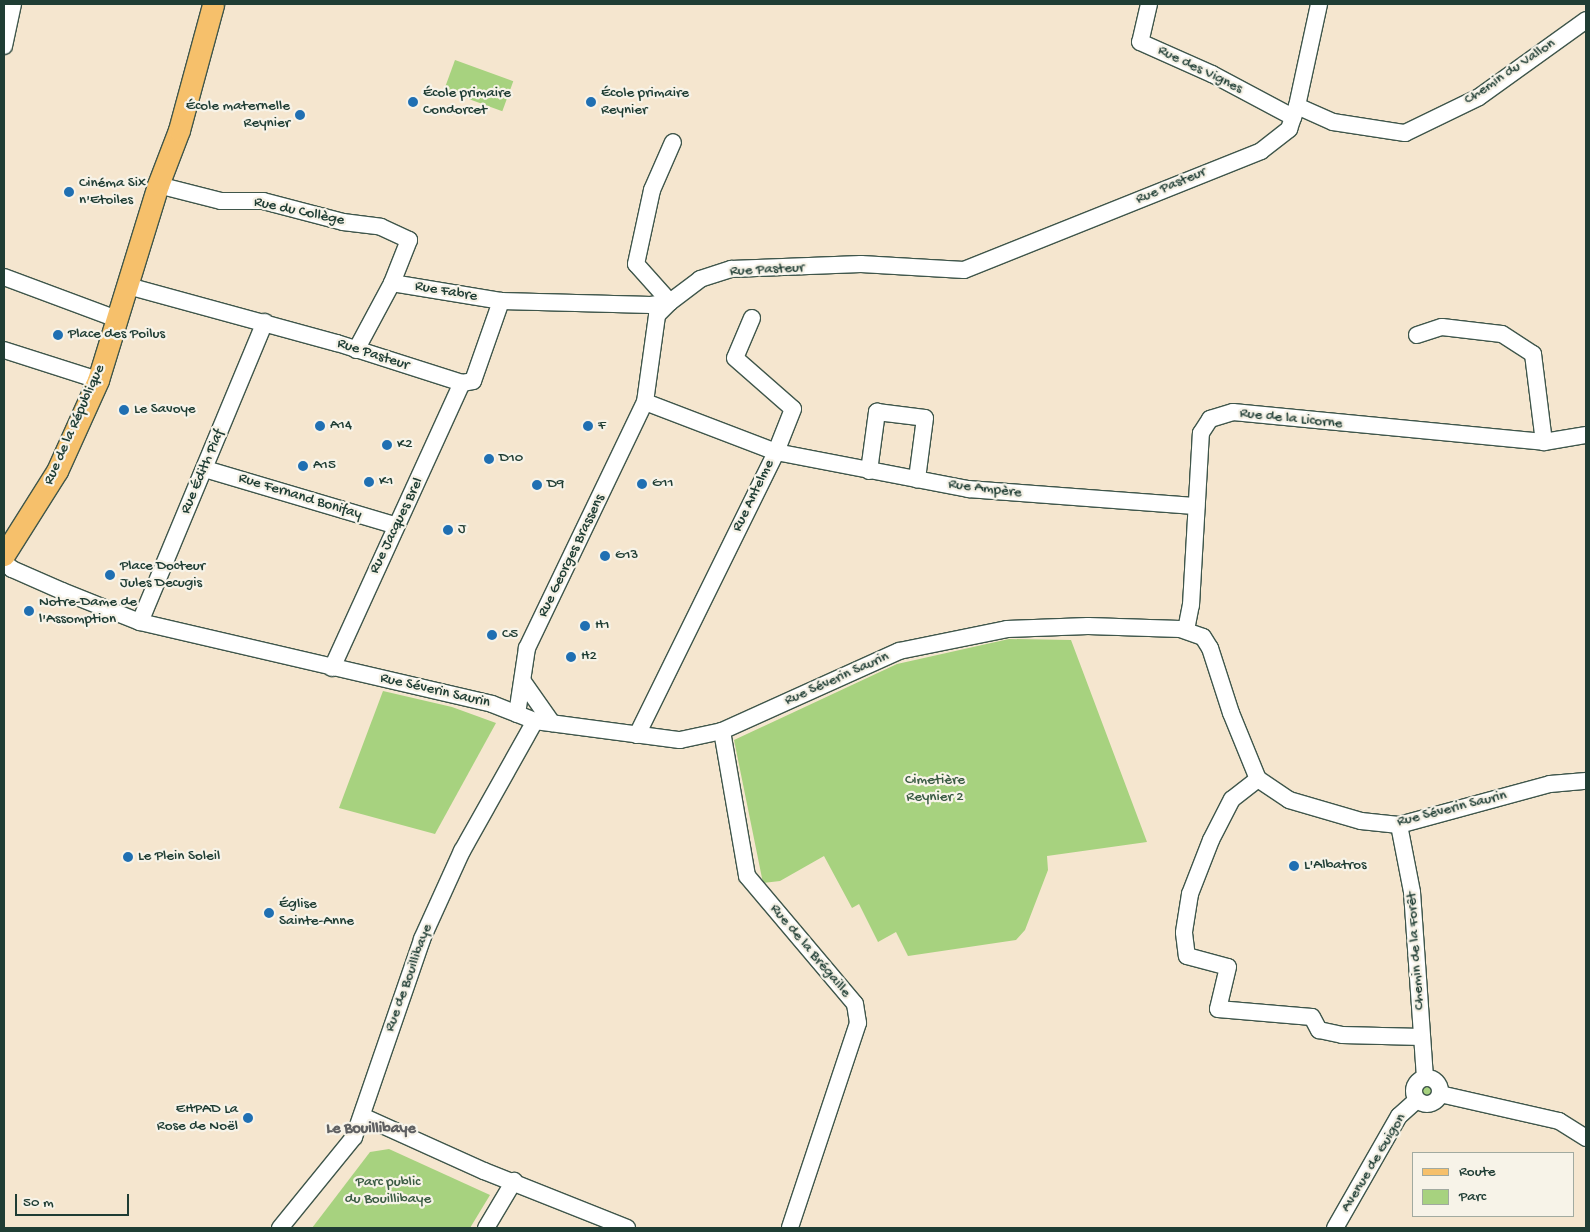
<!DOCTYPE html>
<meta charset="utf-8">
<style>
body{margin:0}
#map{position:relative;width:1590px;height:1232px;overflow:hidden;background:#f5e6cf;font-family:"Gochi Hand",sans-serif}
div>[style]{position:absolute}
.green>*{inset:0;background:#a7d27f;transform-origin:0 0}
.round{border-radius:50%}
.roads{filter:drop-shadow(1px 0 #3f564b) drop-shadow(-1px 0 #3f564b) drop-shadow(0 1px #3f564b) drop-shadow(0 -1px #3f564b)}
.minor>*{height:16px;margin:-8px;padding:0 8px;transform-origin:8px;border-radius:8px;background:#fff}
.minor>.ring{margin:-8px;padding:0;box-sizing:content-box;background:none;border:16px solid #fff;border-radius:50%}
.major>*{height:21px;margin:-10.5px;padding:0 10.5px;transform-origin:10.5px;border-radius:10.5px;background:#f6c06b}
.dots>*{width:14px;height:14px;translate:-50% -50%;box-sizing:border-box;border:2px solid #f7f3e8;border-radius:50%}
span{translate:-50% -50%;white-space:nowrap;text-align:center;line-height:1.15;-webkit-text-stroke:4.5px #f7f3e8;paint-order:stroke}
.street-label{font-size:15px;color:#1f3d34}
.poi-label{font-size:15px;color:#1f3d34}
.left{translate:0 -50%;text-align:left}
.right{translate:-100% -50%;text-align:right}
.park-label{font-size:15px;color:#3a5b43}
.neighbourhood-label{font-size:16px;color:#5f6062;font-weight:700}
.frame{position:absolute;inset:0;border:5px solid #1f3d34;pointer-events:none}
.legend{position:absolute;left:1412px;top:1152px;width:162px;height:65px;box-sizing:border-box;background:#f7f3e8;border:1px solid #a1aaa0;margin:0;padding:6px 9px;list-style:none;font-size:15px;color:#1f3d34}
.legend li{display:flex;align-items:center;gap:10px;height:25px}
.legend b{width:25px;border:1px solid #a1aaa0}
.scale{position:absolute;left:15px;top:1194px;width:114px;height:22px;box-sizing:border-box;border:2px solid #1f3d34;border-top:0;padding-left:6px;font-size:15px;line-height:18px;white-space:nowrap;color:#1f3d34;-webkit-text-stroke:4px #f7f3e8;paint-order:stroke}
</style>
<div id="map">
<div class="green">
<div style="left:455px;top:60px;width:62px;height:32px;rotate:20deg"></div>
<div style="clip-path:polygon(1009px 639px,1071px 640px,1147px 842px,1047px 856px,1048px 870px,1025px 930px,1016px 940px,908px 956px,896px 932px,878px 942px,859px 904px,852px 908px,824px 856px,780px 881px,763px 883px,734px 740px,897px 664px)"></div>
<div style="clip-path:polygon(383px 691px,452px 707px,496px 723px,435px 834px,339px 808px)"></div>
<div class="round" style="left:1413px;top:1078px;width:26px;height:26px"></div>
<div style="clip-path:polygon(389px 1149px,490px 1195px,470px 1228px,312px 1228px,370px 1152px)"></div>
</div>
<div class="roads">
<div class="minor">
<div style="left:1149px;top:4px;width:39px;rotate:103deg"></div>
<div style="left:1140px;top:42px;width:79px;rotate:24deg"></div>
<div style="left:1212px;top:74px;width:92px;rotate:28deg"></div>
<div style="left:4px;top:46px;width:43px;rotate:-77.9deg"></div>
<div style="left:1297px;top:106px;width:39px;rotate:24deg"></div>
<div style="left:1333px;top:122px;width:73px;rotate:8.7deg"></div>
<div style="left:1405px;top:133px;width:82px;rotate:-25.9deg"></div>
<div style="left:1479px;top:97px;width:132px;rotate:-35.7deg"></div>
<div style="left:158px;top:185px;width:65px;rotate:14.3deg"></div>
<div style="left:221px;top:201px;width:42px"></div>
<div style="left:263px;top:201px;width:83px;rotate:14.7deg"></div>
<div style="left:343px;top:222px;width:38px;rotate:7deg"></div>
<div style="left:381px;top:227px;width:31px;rotate:25deg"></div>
<div style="left:409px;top:240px;width:46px;rotate:111.6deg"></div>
<div style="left:392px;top:283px;width:76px;rotate:118.2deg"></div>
<div style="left:4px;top:277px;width:121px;rotate:20.4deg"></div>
<div style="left:392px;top:283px;width:110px;rotate:9.4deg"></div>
<div style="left:128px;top:286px;width:217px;rotate:15.3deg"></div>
<div style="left:337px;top:343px;width:131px;rotate:17.7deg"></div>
<div style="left:462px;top:383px;width:11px;rotate:-10deg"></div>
<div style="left:473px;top:381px;width:85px;rotate:-70.7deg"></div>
<div style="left:501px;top:301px;width:150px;rotate:1.5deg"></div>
<div style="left:651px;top:305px;width:19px;rotate:-9deg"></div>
<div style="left:670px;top:302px;width:38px;rotate:-37deg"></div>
<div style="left:700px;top:279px;width:33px;rotate:-18deg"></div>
<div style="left:731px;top:269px;width:130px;rotate:-2.2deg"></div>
<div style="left:861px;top:264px;width:103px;rotate:3.3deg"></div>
<div style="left:964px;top:270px;width:320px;rotate:-21.8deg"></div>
<div style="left:1261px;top:151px;width:36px;rotate:-38deg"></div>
<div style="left:1289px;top:129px;width:24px;rotate:-71deg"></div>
<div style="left:1297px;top:106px;width:104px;rotate:-77.8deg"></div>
<div style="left:752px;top:318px;width:43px;rotate:113deg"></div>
<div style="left:735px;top:358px;width:77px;rotate:41.3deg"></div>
<div style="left:793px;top:409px;width:46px;rotate:111.6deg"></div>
<div style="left:776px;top:452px;width:197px;rotate:10.9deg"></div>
<div style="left:969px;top:489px;width:228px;rotate:4.3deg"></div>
<div style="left:1417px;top:335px;width:26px;rotate:-18deg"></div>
<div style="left:1442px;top:327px;width:60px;rotate:6.7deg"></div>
<div style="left:1502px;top:334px;width:37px;rotate:33deg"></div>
<div style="left:1533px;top:354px;width:89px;rotate:82.9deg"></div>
<div style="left:4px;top:350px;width:99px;rotate:17.7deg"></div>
<div style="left:205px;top:469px;width:197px;rotate:16.5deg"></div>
<div style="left:869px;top:471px;width:60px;rotate:-82.3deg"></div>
<div style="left:877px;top:412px;width:48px;rotate:7.1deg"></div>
<div style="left:925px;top:418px;width:62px;rotate:97.5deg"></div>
<div style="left:4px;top:562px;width:11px;rotate:41deg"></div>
<div style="left:12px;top:569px;width:55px;rotate:23.7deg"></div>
<div style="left:62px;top:591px;width:84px;rotate:21.7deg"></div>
<div style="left:140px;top:622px;width:361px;rotate:13.1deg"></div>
<div style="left:492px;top:704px;width:46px;rotate:21.6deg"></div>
<div style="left:535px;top:721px;width:146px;rotate:7.5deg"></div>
<div style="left:680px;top:740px;width:43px;rotate:-12.1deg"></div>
<div style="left:722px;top:731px;width:194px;rotate:-24.3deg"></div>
<div style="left:899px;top:651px;width:110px;rotate:-11.5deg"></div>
<div style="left:1007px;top:629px;width:81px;rotate:-2.1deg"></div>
<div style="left:1088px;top:626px;width:92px;rotate:1.9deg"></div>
<div style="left:1180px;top:629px;width:24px;rotate:19deg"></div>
<div style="left:1203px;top:637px;width:13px;rotate:58deg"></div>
<div style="left:1210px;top:648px;width:68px;rotate:72.1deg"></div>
<div style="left:1231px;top:713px;width:71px;rotate:67.8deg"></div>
<div style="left:1258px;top:779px;width:37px;rotate:34deg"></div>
<div style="left:1289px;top:800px;width:75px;rotate:16.3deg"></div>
<div style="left:1361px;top:821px;width:38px;rotate:6deg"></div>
<div style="left:1399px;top:825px;width:156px;rotate:-15.2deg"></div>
<div style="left:1550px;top:784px;width:36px;rotate:-5deg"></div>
<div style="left:140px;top:622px;width:325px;rotate:-67.4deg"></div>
<div style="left:1186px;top:630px;width:25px;rotate:-79deg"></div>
<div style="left:1191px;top:605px;width:172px;rotate:-86.7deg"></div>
<div style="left:1201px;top:433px;width:17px;rotate:-57deg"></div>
<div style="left:1210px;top:419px;width:24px;rotate:-17deg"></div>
<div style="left:1233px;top:412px;width:312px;rotate:5.5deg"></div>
<div style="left:1544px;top:442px;width:43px;rotate:-9.5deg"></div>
<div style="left:332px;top:668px;width:313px;rotate:-65.5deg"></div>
<div style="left:524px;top:683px;width:49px;rotate:55deg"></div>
<div style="left:517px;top:714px;width:67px;rotate:-81.4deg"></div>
<div style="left:527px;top:648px;width:273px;rotate:-64.4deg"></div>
<div style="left:722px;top:731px;width:147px;rotate:80.2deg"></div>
<div style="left:747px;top:876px;width:167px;rotate:49.8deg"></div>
<div style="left:855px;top:1004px;width:19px;rotate:81deg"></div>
<div style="left:858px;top:1023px;width:216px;rotate:108.4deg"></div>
<div style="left:637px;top:735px;width:315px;rotate:-63.8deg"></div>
<div style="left:776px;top:452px;width:140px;rotate:-159.1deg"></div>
<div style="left:645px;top:402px;width:88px;rotate:-82.1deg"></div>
<div style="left:657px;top:315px;width:18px;rotate:-45deg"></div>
<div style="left:670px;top:302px;width:51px;rotate:-131.8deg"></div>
<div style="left:636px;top:264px;width:76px;rotate:-77.8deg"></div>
<div style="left:652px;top:190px;width:52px;rotate:-66.4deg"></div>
<div style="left:1258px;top:779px;width:33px;rotate:142deg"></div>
<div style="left:1232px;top:799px;width:46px;rotate:117.1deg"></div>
<div style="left:1211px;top:840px;width:58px;rotate:111.3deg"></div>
<div style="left:1190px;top:894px;width:39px;rotate:99deg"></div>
<div style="left:1184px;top:933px;width:23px;rotate:83deg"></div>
<div style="left:1187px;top:956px;width:42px;rotate:15deg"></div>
<div style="left:1228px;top:967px;width:43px;rotate:103.4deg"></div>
<div style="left:1218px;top:1009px;width:94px;rotate:4.9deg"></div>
<div style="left:1312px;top:1017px;width:15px;rotate:62deg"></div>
<div style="left:1319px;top:1030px;width:24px;rotate:12deg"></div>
<div style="left:1342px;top:1035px;width:80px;rotate:1.4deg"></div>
<div style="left:1399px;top:825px;width:68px;rotate:79deg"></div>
<div style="left:1412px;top:892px;width:186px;rotate:86deg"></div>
<div class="ring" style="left:1414px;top:1078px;width:10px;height:10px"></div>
<div style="left:1440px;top:1094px;width:122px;rotate:12.8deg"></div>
<div style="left:1559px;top:1121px;width:32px;rotate:32deg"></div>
<div style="left:362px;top:1116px;width:134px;rotate:24.3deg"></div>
<div style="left:484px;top:1171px;width:154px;rotate:21.7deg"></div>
<div style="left:280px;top:1228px;width:117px;rotate:-50.9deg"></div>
<div style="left:354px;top:1137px;width:209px;rotate:-71deg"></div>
<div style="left:422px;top:939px;width:97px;rotate:-65.6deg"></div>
<div style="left:462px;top:851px;width:149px;rotate:-60.7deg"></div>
<div style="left:486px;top:1228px;width:55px;rotate:-59.2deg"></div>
<div style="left:1335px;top:1228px;width:129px;rotate:-60.3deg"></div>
<div style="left:1399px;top:1116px;width:24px;rotate:-42deg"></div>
</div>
<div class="major">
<div style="left:4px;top:555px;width:99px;rotate:-57.8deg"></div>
<div style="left:57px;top:471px;width:100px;rotate:-65.7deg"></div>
<div style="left:98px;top:380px;width:204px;rotate:-72.9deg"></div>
<div style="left:158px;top:185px;width:59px;rotate:-69.1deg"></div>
<div style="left:179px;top:130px;width:130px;rotate:-74.8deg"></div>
</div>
</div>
<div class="dots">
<div style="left:413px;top:102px;background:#1f6fb2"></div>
<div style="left:591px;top:102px;background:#1f6fb2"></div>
<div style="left:300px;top:115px;background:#1f6fb2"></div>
<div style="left:69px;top:192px;background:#1f6fb2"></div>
<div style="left:58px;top:335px;background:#1f6fb2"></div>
<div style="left:124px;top:410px;background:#1f6fb2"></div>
<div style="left:320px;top:426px;background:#1f6fb2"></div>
<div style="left:588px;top:426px;background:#1f6fb2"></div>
<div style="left:387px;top:445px;background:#1f6fb2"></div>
<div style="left:489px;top:459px;background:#1f6fb2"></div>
<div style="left:303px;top:466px;background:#1f6fb2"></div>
<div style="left:369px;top:482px;background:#1f6fb2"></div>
<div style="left:642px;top:484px;background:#1f6fb2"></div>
<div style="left:537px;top:485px;background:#1f6fb2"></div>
<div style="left:448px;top:530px;background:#1f6fb2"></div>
<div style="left:605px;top:556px;background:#1f6fb2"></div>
<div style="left:110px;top:575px;background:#1f6fb2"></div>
<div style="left:29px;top:611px;background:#1f6fb2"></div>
<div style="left:585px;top:626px;background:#1f6fb2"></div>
<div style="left:492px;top:635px;background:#1f6fb2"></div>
<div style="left:571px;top:657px;background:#1f6fb2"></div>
<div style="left:128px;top:857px;background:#1f6fb2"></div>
<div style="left:1294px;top:866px;background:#1f6fb2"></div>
<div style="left:269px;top:913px;background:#1f6fb2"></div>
<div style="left:248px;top:1118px;background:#1f6fb2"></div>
</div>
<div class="street-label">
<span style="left:1200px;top:70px;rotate:26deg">Rue des Vignes</span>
<span style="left:1510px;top:72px;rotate:-34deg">Chemin du Vallon</span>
<span style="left:1171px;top:186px;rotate:-23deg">Rue Pasteur</span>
<span style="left:299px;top:212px;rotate:12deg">Rue du Collège</span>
<span style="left:767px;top:270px;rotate:-3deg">Rue Pasteur</span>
<span style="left:446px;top:292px;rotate:10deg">Rue Fabre</span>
<span style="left:373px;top:355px;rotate:18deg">Rue Pasteur</span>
<span style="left:1291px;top:419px;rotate:6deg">Rue de la Licorne</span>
<span style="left:75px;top:425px;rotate:-66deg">Rue de la République</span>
<span style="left:203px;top:472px;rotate:-67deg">Rue Édith Piaf</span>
<span style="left:985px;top:489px;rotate:7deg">Rue Ampère</span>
<span style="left:754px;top:496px;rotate:-64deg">Rue Antelme</span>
<span style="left:300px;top:497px;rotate:17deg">Rue Fernand Bonifay</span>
<span style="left:397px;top:526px;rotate:-64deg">Rue Jacques Brel</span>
<span style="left:572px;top:556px;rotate:-64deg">Rue Georges Brassens</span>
<span style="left:837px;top:679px;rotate:-24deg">Rue Séverin Saurin</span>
<span style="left:435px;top:691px;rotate:13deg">Rue Séverin Saurin</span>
<span style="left:1452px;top:809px;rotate:-14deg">Rue Séverin Saurin</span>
<span style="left:810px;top:951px;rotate:50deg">Rue de la Brégaille</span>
<span style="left:1416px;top:951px;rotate:-94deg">Chemin de la Forêt</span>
<span style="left:409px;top:978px;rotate:-70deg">Rue de Bouillibaye</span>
<span style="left:1374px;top:1163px;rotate:-59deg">Avenue de Guigon</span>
</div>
<div class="poi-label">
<span class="left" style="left:423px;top:102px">École primaire<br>Condorcet</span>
<span class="left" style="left:601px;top:102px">École primaire<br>Reynier</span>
<span class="right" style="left:290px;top:115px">École maternelle<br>Reynier</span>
<span class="left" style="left:79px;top:192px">Cinéma Six<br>n'Etoiles</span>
<span class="left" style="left:68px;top:335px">Place des Poilus</span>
<span class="left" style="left:134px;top:410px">Le Savoye</span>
<span class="left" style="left:330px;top:426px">A14</span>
<span class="left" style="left:598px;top:426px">F</span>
<span class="left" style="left:397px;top:445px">K2</span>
<span class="left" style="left:499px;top:459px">D10</span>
<span class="left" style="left:313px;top:466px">A15</span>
<span class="left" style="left:379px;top:482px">K1</span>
<span class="left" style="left:652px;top:484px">G11</span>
<span class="left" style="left:547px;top:485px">D9</span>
<span class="left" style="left:458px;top:530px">J</span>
<span class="left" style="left:615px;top:556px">G13</span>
<span class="left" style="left:120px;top:575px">Place Docteur<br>Jules Decugis</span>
<span class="left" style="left:39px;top:611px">Notre-Dame de<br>l'Assomption</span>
<span class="left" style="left:595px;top:626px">H1</span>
<span class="left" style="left:502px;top:635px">C5</span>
<span class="left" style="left:581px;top:657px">H2</span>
<span class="left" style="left:138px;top:857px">Le Plein Soleil</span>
<span class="left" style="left:1304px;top:866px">L'Albatros</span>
<span class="left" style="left:279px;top:913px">Église<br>Sainte-Anne</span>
<span class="right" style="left:238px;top:1118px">EHPAD La<br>Rose de Noël</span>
</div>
<div class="park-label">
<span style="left:935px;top:789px">Cimetière<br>Reynier 2</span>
<span style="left:388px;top:1191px">Parc public<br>du Bouillibaye</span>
</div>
<div class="neighbourhood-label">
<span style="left:371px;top:1130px">Le Bouillibaye</span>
</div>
<div class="frame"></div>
<ul class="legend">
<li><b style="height:6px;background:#f6c06b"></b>Route</li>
<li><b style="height:14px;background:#a7d27f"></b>Parc</li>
</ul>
<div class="scale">50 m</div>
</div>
